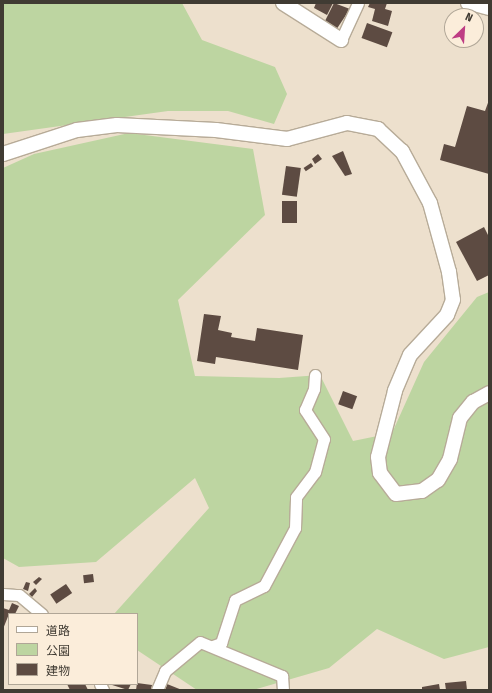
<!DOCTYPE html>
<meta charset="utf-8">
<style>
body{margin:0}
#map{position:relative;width:492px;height:693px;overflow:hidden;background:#ede0cd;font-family:"Fira Sans Condensed","Noto Sans JP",sans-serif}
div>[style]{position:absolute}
.green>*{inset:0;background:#bdd5a1}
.building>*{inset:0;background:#5d4b42;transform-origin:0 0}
.roads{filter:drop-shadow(1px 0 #b7ab98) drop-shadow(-1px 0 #b7ab98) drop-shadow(0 1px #b7ab98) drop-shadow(0 -1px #b7ab98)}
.minor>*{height:11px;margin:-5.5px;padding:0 5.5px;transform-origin:5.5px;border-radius:5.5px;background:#fff}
.tertiary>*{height:14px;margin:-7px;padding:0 7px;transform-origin:7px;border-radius:7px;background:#fff}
span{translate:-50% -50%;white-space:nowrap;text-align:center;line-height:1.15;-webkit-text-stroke:4px #fbedda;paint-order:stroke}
.frame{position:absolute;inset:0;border:4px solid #403b33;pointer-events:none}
.legend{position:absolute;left:8px;top:613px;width:130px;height:72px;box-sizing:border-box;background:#fbedda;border:1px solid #b0a697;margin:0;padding:5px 7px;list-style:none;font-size:12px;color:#403b33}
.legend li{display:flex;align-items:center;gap:8px;height:20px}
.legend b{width:20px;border:1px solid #b0a697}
.north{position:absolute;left:444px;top:8px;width:40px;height:40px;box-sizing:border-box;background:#fbedda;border:1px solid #b0a697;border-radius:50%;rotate:25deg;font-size:11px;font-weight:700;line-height:16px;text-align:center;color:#403b33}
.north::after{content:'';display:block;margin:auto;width:14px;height:18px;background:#bf3d84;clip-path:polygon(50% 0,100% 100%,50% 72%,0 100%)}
</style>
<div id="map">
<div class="green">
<div style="clip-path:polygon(3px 3px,182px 3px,202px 40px,275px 67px,287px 94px,274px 124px,228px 111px,168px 111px,3px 134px)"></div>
<div style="clip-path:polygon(129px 133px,253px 149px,265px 215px,178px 300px,195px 376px,279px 378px,320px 375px,353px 441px,392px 433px,424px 362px,477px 297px,489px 292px,489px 647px,444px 659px,377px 629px,329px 668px,253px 690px,197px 690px,137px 650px,137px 614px,114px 614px,209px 508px,195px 478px,96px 562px,19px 567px,3px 558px,3px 168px,34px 154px)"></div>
</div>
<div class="building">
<div style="clip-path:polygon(316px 3px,333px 3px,327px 15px,314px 8px)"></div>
<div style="clip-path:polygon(334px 3px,350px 9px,336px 30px,324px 23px)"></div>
<div style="clip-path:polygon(370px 3px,387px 3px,385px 9px,392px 11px,388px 26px,372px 21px,375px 9px,368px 7px)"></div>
<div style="left:367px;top:23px;width:27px;height:16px;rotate:20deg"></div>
<div style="clip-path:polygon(489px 100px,489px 174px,440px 160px,444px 144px,455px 147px,467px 106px,485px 111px)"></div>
<div style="clip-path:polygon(343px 151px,352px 174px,345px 176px,332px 156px)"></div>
<div style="clip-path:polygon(318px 154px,322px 159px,315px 164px,312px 159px)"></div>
<div style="left:311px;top:163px;width:4px;height:9px;rotate:56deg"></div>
<div style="left:286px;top:166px;width:15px;height:29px;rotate:8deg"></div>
<div style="left:282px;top:201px;width:15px;height:22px"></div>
<div style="clip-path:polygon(484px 227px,489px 237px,489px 275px,477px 281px,456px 242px)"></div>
<div style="clip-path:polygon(204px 314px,221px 316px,218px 330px,232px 333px,231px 337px,255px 341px,257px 328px,303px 335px,298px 370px,216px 357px,215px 364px,197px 361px)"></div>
<div style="left:343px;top:391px;width:15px;height:14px;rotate:20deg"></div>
<div style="left:93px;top:574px;width:8px;height:10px;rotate:83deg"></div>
<div style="clip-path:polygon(39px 577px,42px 579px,36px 585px,33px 582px)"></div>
<div style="clip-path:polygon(26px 582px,30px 583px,28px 591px,23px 589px)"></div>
<div style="left:66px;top:584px;width:11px;height:19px;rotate:56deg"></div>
<div style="clip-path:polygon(35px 588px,37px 591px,32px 597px,29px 594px)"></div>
<div style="clip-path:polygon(12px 603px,19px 606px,15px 614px,9px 614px,3px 629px,3px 608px,9px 610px)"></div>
<div style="clip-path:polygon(466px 681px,467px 690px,446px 690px,445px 683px)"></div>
<div style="clip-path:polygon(137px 683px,152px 685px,151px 690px,136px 690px)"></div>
<div style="clip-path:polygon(67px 684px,85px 684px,88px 690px,70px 690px)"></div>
<div style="clip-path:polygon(109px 684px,131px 684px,128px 690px)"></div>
<div style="clip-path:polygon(167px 684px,182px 690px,165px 690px)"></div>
<div style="clip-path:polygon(439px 684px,440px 690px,422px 690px,422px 687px)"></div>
</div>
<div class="roads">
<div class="minor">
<div style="left:466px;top:3px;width:24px;rotate:15deg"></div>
<div style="left:341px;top:40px;width:41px;rotate:-65.3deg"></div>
<div style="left:3px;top:594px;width:16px;rotate:4deg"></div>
<div style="left:19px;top:595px;width:30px;rotate:40deg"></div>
<div style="left:213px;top:646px;width:9px;rotate:-21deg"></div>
<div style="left:221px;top:643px;width:45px;rotate:-72deg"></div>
<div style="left:235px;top:600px;width:32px;rotate:-26deg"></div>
<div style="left:264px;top:586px;width:66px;rotate:-61.9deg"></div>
<div style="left:295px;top:528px;width:31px;rotate:-88deg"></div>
<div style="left:296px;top:497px;width:31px;rotate:-53deg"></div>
<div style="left:315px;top:472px;width:34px;rotate:-75deg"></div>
<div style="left:324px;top:439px;width:35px;rotate:-123deg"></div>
<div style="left:305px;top:410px;width:23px;rotate:-67deg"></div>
<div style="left:314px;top:389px;width:14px;rotate:-86deg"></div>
<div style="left:100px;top:684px;width:7px;rotate:63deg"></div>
<div style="left:157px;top:690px;width:21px;rotate:-67deg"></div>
<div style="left:165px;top:671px;width:45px;rotate:-39.6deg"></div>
<div style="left:200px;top:642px;width:89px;rotate:22.5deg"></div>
<div style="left:282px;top:676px;width:14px;rotate:86deg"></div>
</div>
<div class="tertiary">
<div style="left:283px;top:3px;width:69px;rotate:32.5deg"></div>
<div style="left:3px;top:154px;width:78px;rotate:-18deg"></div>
<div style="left:77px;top:130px;width:40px;rotate:-7.1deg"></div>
<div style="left:117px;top:125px;width:99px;rotate:2.9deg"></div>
<div style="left:216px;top:130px;width:72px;rotate:7.2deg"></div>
<div style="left:287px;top:139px;width:62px;rotate:-14.9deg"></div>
<div style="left:347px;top:123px;width:32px;rotate:11deg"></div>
<div style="left:378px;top:129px;width:33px;rotate:43deg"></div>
<div style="left:402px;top:151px;width:59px;rotate:61.7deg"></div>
<div style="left:430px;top:203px;width:72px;rotate:74.6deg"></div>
<div style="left:449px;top:272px;width:28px;rotate:82deg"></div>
<div style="left:453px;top:300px;width:16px;rotate:112deg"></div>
<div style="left:447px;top:315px;width:54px;rotate:132.8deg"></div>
<div style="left:410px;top:355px;width:39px;rotate:113deg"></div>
<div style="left:395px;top:391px;width:68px;rotate:104.4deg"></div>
<div style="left:378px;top:457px;width:16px;rotate:83deg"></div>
<div style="left:380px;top:473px;width:26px;rotate:53deg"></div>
<div style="left:396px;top:494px;width:26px;rotate:-7deg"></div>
<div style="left:422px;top:491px;width:19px;rotate:-35deg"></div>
<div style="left:438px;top:480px;width:24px;rotate:-60deg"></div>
<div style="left:450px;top:459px;width:42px;rotate:-76.3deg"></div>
<div style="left:460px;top:418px;width:21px;rotate:-51deg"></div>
<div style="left:473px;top:402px;width:18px;rotate:-29deg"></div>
</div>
</div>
<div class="frame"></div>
<ul class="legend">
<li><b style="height:5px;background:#fff"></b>道路</li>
<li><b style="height:11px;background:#bdd5a1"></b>公園</li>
<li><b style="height:11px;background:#5d4b42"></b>建物</li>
</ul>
<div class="north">N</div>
</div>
